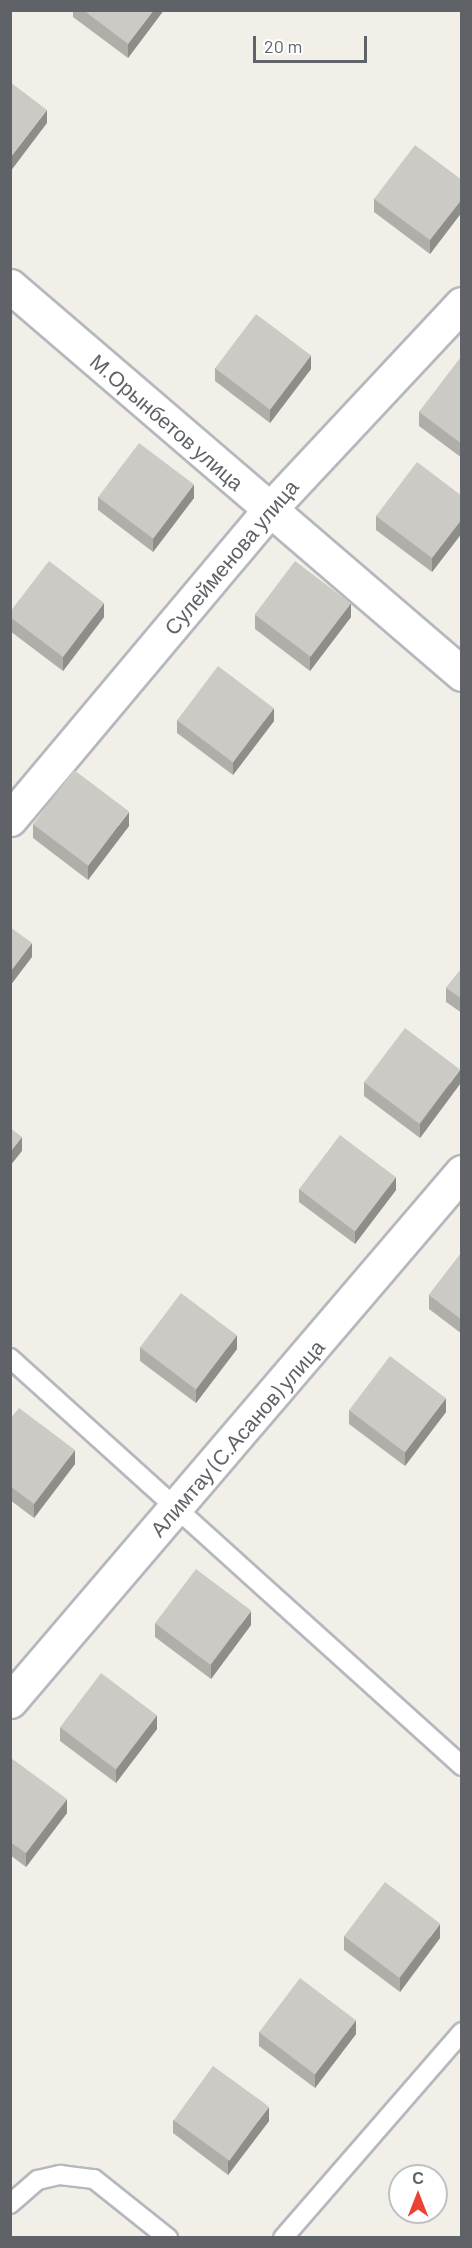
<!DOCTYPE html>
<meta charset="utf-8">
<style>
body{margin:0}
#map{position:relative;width:472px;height:2248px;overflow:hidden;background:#f1efe8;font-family:Barlow,sans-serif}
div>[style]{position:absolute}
.roads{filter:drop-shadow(2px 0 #b5b8bc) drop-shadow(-2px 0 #b5b8bc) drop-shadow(0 2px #b5b8bc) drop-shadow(0 -2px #b5b8bc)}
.lane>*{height:18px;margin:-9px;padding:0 9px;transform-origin:9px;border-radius:9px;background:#fff}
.street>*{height:33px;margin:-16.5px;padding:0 16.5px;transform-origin:16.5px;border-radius:16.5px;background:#fff}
.wall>*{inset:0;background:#afaea9}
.shaded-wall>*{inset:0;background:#8f8d8a}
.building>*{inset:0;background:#cccac5;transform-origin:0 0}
span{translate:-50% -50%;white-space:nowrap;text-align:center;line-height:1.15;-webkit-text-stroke:4.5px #fff;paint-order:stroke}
.street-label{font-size:21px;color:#5f6368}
.frame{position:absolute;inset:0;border:12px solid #5f6368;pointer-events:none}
.north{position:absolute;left:388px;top:2164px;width:60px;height:60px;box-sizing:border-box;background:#fff;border:2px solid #bfc1c3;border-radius:50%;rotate:0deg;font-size:16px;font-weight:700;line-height:24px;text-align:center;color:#5f6368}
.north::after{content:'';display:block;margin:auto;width:21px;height:27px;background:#ea4335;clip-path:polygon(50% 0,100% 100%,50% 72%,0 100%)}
.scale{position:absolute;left:253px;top:36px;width:114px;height:27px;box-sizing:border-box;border:3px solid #5f6368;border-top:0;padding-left:8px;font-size:18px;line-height:21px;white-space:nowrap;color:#5f6368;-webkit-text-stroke:4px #fff;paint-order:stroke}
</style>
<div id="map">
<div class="roads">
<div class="lane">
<div style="left:10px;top:1358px;width:609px;rotate:42.07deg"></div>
<div style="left:10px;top:2204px;width:37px;rotate:-41deg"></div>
<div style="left:38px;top:2180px;width:23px;rotate:-13deg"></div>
<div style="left:60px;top:2175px;width:34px;rotate:7deg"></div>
<div style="left:94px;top:2179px;width:95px;rotate:38.6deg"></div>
<div style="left:283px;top:2238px;width:273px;rotate:-49deg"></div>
</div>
<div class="street">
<div style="left:10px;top:286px;width:596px;rotate:40.64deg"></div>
<div style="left:10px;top:819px;width:403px;rotate:-50deg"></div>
<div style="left:269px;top:510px;width:282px;rotate:-46.9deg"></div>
<div style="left:10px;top:1701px;width:696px;rotate:-49.49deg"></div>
</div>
</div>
<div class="wall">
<div style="clip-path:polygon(73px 10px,164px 10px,128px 58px,73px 17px)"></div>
<div style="clip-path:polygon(462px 180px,462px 212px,430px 254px,374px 212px,374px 199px)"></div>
<div style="clip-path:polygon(462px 359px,462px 458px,419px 426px,419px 412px)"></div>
<div style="clip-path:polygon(215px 368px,311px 369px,270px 423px,215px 381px)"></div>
<div style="clip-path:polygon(462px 496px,462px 533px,432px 572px,376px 530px,376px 516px)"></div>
<div style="clip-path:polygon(98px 497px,194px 498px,153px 552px,98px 510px)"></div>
<div style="clip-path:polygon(10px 612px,104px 617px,63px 671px,10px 631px)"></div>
<div style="clip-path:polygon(255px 615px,351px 617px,310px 671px,255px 629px)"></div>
<div style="clip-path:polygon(177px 720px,274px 721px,233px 775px,177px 733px)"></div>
<div style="clip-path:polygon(33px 824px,129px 826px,88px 880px,33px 838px)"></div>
<div style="clip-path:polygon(462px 968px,462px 1013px,446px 1002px,446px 988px)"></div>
<div style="clip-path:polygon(364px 1082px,460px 1084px,420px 1138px,364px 1096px)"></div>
<div style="clip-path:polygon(299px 1189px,396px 1190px,355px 1244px,299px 1202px)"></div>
<div style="clip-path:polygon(462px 1252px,462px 1334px,429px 1309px,429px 1295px)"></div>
<div style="clip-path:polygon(140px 1347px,237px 1349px,196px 1403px,140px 1361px)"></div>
<div style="clip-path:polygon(349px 1410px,446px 1412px,405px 1466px,349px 1424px)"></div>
<div style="clip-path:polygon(10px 1419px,75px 1464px,34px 1518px,10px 1500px)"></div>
<div style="clip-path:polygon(155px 1623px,251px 1625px,211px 1679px,155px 1637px)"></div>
<div style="clip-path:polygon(60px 1727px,157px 1729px,116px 1783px,60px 1741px)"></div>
<div style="clip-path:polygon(10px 1759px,67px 1813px,26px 1867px,10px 1855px)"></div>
<div style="clip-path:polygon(344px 1936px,440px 1938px,400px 1992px,344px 1950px)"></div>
<div style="clip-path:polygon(259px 2032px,356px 2034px,315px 2088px,259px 2046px)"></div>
<div style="clip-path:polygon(173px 2120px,269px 2121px,228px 2175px,173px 2133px)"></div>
</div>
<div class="shaded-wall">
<div style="clip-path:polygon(154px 10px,164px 10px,128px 58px,128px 44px)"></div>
<div style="clip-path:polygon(47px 110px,47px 123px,10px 172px,10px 158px)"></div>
<div style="clip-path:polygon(462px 199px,462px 212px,430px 254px,430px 240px)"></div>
<div style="clip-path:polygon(311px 355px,311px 369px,270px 423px,270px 409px)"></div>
<div style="clip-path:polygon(194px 484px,194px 498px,153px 552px,153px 538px)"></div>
<div style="clip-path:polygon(462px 519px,462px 533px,432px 572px,432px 558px)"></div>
<div style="clip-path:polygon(104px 603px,104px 617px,63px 671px,63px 657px)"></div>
<div style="clip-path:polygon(351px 603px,351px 617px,310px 671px,310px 657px)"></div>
<div style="clip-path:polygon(274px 708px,274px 721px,233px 775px,233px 762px)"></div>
<div style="clip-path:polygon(129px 812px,129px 826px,88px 880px,88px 866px)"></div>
<div style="clip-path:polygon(32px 943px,32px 957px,10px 986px,10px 972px)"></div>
<div style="clip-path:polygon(460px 1070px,460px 1084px,420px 1138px,420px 1124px)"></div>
<div style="clip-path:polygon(22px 1137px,22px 1151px,10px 1166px,10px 1152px)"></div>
<div style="clip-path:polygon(396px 1177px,396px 1190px,355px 1244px,355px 1231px)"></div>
<div style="clip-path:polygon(237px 1335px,237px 1349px,196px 1403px,196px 1389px)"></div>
<div style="clip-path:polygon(446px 1398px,446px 1412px,405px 1466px,405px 1452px)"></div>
<div style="clip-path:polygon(75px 1450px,75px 1464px,34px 1518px,34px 1504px)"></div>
<div style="clip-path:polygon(251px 1611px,251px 1625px,211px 1679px,211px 1665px)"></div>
<div style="clip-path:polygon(157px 1715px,157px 1729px,116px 1783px,116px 1769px)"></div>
<div style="clip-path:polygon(67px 1799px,67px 1813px,26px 1867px,26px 1853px)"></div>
<div style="clip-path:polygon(440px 1924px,440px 1938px,400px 1992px,400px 1978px)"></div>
<div style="clip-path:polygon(356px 2020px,356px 2034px,315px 2088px,315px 2074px)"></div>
<div style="clip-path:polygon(269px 2107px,269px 2121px,228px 2175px,228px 2161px)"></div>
</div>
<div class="building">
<div style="clip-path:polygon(83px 10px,154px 10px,128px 44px)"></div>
<div style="clip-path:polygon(10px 82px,47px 110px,10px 158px)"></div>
<div style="clip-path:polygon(415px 145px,462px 180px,462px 199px,430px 240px,374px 199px)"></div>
<div style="left:256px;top:314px;width:69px;height:68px;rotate:37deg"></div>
<div style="clip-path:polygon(460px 358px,462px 359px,462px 444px,419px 412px)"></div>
<div style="left:139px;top:443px;width:69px;height:68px;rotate:37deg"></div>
<div style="clip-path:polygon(417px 462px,462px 496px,462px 519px,432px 558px,376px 516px)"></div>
<div style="clip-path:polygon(49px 561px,104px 603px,63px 657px,10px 617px,10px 612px)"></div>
<div style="left:295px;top:561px;width:70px;height:67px;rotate:37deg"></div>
<div style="left:218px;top:666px;width:70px;height:68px;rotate:37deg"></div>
<div style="left:74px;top:770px;width:69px;height:68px;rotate:37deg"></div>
<div style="clip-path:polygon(10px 927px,32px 943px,10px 972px)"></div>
<div style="clip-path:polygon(462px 968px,462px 999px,446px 988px)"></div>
<div style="left:405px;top:1028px;width:69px;height:68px;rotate:37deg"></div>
<div style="clip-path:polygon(10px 1128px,22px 1137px,10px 1152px)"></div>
<div style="left:340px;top:1135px;width:70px;height:68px;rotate:37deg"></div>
<div style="clip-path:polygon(462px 1252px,462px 1320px,429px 1295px)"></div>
<div style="left:181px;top:1293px;width:70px;height:68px;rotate:37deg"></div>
<div style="left:390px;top:1356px;width:70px;height:68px;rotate:37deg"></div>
<div style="clip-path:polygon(19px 1408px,75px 1450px,34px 1504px,10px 1486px,10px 1419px)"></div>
<div style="left:196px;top:1569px;width:69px;height:68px;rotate:37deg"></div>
<div style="left:101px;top:1673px;width:70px;height:68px;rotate:37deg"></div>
<div style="clip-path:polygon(11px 1758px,67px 1799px,26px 1853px,10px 1842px,10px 1759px)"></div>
<div style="left:385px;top:1882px;width:69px;height:68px;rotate:37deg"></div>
<div style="left:300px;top:1978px;width:70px;height:68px;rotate:37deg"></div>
<div style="left:213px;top:2066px;width:69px;height:67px;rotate:36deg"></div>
</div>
<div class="street-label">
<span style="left:167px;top:422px;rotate:41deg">М.Орынбетов улица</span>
<span style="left:231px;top:557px;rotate:-50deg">Сулейменова улица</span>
<span style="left:237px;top:1438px;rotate:-49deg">Алимтау (С.Асанов) улица</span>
</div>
<div class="frame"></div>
<div class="north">С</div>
<div class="scale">20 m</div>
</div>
